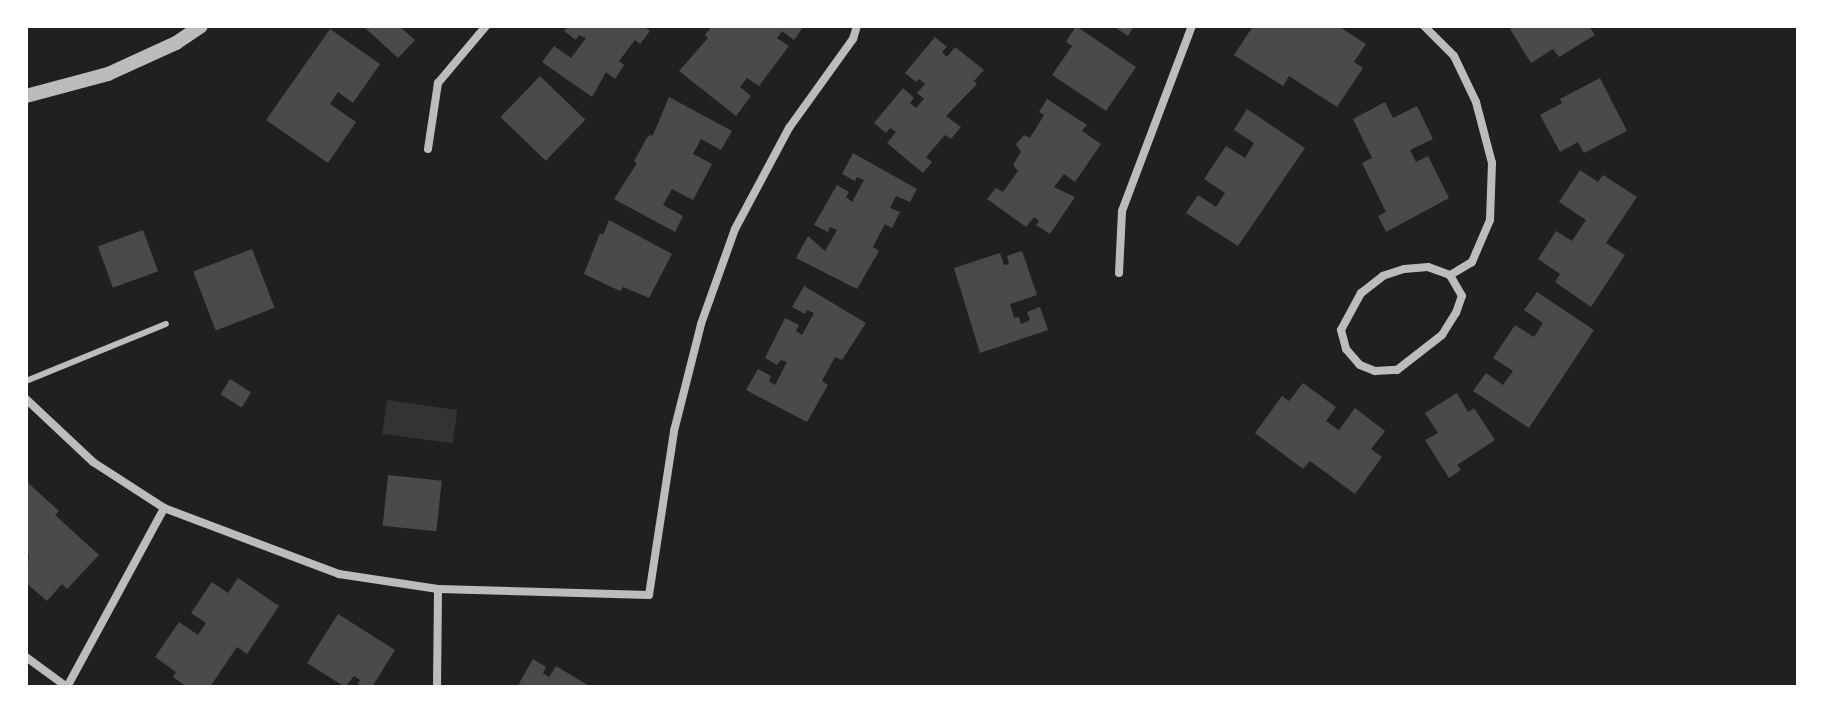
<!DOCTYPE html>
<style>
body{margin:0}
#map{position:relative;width:1824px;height:713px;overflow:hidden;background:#111;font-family:Helvetica,sans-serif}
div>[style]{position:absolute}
.green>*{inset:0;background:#202020;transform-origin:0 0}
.water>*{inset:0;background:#333;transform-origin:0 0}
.building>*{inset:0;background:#4a4a4a;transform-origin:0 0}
.service>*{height:6px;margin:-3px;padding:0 3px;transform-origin:3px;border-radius:3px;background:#bcbcbc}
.minor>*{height:8px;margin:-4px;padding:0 4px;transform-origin:4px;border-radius:4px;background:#bcbcbc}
.tertiary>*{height:14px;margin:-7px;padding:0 7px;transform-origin:7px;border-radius:7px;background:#bcbcbc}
span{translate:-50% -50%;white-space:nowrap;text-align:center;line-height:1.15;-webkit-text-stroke:7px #fff;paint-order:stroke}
.frame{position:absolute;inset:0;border:28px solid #fff;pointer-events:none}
</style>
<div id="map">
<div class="green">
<div style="left:26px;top:26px;width:1772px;height:661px"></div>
</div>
<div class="water">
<div style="left:387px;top:400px;width:71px;height:34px;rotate:8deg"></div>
</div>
<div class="building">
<div style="clip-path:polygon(363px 26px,399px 26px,415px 40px,398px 58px)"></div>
<div style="clip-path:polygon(568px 26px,643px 26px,650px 31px,640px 44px,635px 40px,619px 61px,624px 65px,615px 79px,606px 72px,592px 97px,542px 62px,554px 46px,571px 58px,586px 38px,579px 35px,576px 40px,564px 31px)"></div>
<div style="clip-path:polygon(712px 26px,804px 26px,794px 40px,782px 31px,777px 38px,789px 46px,759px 86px,747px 78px,740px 87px,751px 96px,736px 116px,679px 71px,708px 38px,705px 35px)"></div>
<div style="clip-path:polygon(1076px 26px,1136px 67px,1106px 111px,1052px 75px,1072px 46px,1066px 42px)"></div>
<div style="clip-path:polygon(1113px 26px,1134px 26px,1128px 36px)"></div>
<div style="clip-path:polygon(1253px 26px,1338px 26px,1366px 44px,1354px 62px,1363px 68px,1337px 107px,1289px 76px,1283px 86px,1234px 55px)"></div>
<div style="clip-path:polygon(1514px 26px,1589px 26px,1595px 35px,1559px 57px,1553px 49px,1531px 63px,1510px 29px)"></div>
<div style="clip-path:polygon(330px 29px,380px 64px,353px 103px,338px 92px,330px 104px,356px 122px,328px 163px,266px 120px)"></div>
<div style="clip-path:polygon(935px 37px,947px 47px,942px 52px,947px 57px,955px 47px,984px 70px,974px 81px,977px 84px,946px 116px,961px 127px,951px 139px,945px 135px,926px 157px,932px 162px,923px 173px,887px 143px,896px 132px,890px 128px,886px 133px,874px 123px,903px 88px,914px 98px,910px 103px,916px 108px,924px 99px,917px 93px,925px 84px,919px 79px,916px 82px,905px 73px)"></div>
<div style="left:540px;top:76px;width:63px;height:57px;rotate:44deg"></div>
<div style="clip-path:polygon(1600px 78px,1627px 131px,1584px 153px,1578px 142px,1560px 152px,1540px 115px,1562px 103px,1560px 99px)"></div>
<div style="clip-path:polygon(669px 97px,732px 131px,721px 150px,701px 139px,693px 154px,712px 164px,693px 200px,672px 189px,663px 205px,683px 216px,675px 232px,614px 199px,637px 163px,634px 161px,648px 136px,653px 135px)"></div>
<div style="clip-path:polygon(1047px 99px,1087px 125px,1082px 131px,1101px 144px,1075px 182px,1064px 174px,1054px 187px,1075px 197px,1050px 234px,1036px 225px,1039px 221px,1034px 217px,1026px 227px,987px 199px,996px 188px,1003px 192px,1018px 171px,1013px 165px,1021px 152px,1016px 144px,1024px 135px,1030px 138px,1044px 115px,1039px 112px)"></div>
<div style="clip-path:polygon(1385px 102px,1393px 118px,1417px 106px,1433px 139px,1410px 150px,1416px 162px,1428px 156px,1449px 198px,1386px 232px,1378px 216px,1386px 212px,1362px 163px,1372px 158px,1353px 119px)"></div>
<div style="clip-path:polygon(1247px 109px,1305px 148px,1238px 246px,1186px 213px,1198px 195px,1216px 207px,1225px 193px,1204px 179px,1226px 146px,1245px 158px,1254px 143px,1234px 130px)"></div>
<div style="clip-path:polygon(853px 153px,917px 189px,910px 202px,896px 196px,890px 208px,900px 212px,892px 228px,885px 224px,873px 247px,879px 251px,857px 289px,796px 258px,808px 236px,825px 251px,837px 230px,830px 227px,828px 232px,814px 225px,837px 185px,849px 192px,846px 197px,852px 202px,864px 180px,857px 177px,855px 181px,842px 174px)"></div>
<div style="clip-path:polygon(1580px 170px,1598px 182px,1603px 175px,1637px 197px,1606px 243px,1625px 255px,1591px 307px,1555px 282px,1560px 274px,1538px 259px,1556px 231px,1572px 241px,1586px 220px,1559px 202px)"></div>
<div style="clip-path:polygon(609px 220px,672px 254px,649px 298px,623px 287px,620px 291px,584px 274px,600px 233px,603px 235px)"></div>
<div style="left:143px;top:230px;width:44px;height:48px;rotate:70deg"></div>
<div style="left:252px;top:249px;width:63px;height:63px;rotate:69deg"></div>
<div style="clip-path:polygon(1022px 251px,1037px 295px,1010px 304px,1014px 318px,1019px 317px,1021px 324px,1030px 320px,1027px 312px,1040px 307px,1048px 330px,980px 353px,954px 268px,1000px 253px,1004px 265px,1009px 264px,1007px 256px)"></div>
<div style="clip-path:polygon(804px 286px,866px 323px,842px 360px,835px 357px,822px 381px,828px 385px,807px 422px,746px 390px,758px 369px,771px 376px,769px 381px,775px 385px,787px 362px,781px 360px,777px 365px,765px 358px,785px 318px,799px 325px,796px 331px,802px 335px,814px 313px,807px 310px,805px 314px,792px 307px)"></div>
<div style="clip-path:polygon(1537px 292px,1594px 330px,1529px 428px,1473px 391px,1486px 373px,1503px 385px,1513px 371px,1493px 358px,1515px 325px,1534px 337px,1543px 323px,1524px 310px)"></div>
<div style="left:230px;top:379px;width:25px;height:18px;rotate:32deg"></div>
<div style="clip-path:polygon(1303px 383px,1336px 407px,1326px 421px,1339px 430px,1355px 408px,1385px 431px,1371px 449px,1382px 457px,1355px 494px,1310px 461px,1303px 469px,1255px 433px,1282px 396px,1289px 401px)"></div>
<div style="clip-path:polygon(1457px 393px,1468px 412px,1474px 408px,1495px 440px,1457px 465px,1461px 470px,1449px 478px,1425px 440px,1438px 433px,1425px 413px)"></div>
<div style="left:388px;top:475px;width:54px;height:51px;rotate:6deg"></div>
<div style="clip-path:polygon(26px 481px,59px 511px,55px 515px,99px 555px,67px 589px,62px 584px,47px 601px,26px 583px,29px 555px,26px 552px)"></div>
<div style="clip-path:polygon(238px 578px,279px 606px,247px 654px,237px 647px,210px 687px,187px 687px,173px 677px,176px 672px,155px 657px,179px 622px,198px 635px,206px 623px,191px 613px,212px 582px,228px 593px)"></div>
<div style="clip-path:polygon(338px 614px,395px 650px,372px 687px,362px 687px,358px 684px,360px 680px,354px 676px,345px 687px,307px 663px)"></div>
<div style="clip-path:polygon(533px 659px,546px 667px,543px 673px,549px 677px,556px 666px,591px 687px,517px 687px)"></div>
</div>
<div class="service">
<div style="left:26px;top:381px;width:151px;rotate:-22.2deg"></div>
</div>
<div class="minor">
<div style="left:1424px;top:26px;width:42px;rotate:45deg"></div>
<div style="left:1454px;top:56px;width:51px;rotate:64.4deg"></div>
<div style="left:1476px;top:102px;width:63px;rotate:75.3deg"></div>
<div style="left:1492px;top:163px;width:57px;rotate:92deg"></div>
<div style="left:1490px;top:220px;width:46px;rotate:113.2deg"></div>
<div style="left:1472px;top:262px;width:26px;rotate:149deg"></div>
<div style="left:1450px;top:275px;width:23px;rotate:-160deg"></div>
<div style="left:1428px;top:267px;width:24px;rotate:175deg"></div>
<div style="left:1404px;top:269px;width:22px;rotate:162deg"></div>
<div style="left:1383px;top:276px;width:28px;rotate:142deg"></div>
<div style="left:1361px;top:293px;width:42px;rotate:118.4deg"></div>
<div style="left:1341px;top:330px;width:20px;rotate:75deg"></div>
<div style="left:1346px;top:349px;width:21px;rotate:49deg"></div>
<div style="left:1360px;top:365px;width:16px;rotate:22deg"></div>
<div style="left:1375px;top:371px;width:22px;rotate:-3deg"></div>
<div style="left:1397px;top:370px;width:57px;rotate:-37.9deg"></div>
<div style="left:1442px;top:335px;width:26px;rotate:-58deg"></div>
<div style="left:1456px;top:313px;width:18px;rotate:-71deg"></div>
<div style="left:1462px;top:296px;width:24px;rotate:-120deg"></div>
<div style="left:428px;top:149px;width:67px;rotate:-81.4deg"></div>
<div style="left:438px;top:83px;width:75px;rotate:-49.9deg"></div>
<div style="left:1119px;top:273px;width:62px;rotate:-87.2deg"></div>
<div style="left:1122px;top:211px;width:198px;rotate:-69.3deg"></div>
<div style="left:26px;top:399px;width:92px;rotate:43.2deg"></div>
<div style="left:93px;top:462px;width:85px;rotate:32.9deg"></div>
<div style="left:164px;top:508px;width:187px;rotate:20.7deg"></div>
<div style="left:339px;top:574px;width:100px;rotate:8.6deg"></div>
<div style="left:438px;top:589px;width:211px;rotate:1.6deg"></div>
<div style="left:649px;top:595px;width:166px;rotate:-81.3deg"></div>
<div style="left:674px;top:431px;width:110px;rotate:-75.8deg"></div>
<div style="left:701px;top:324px;width:101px;rotate:-70.3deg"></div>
<div style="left:735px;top:229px;width:115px;rotate:-61.9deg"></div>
<div style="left:789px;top:128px;width:110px;rotate:-54.3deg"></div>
<div style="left:853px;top:39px;width:14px;rotate:-73deg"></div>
<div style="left:26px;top:657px;width:51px;rotate:36.2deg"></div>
<div style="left:67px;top:687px;width:204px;rotate:-61.5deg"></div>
<div style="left:437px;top:687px;width:98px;rotate:-89.4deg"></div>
</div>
<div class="tertiary">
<div style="left:26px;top:96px;width:85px;rotate:-15deg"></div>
<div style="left:108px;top:74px;width:75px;rotate:-24.5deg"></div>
<div style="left:176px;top:43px;width:30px;rotate:-34deg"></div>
</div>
<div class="frame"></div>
</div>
